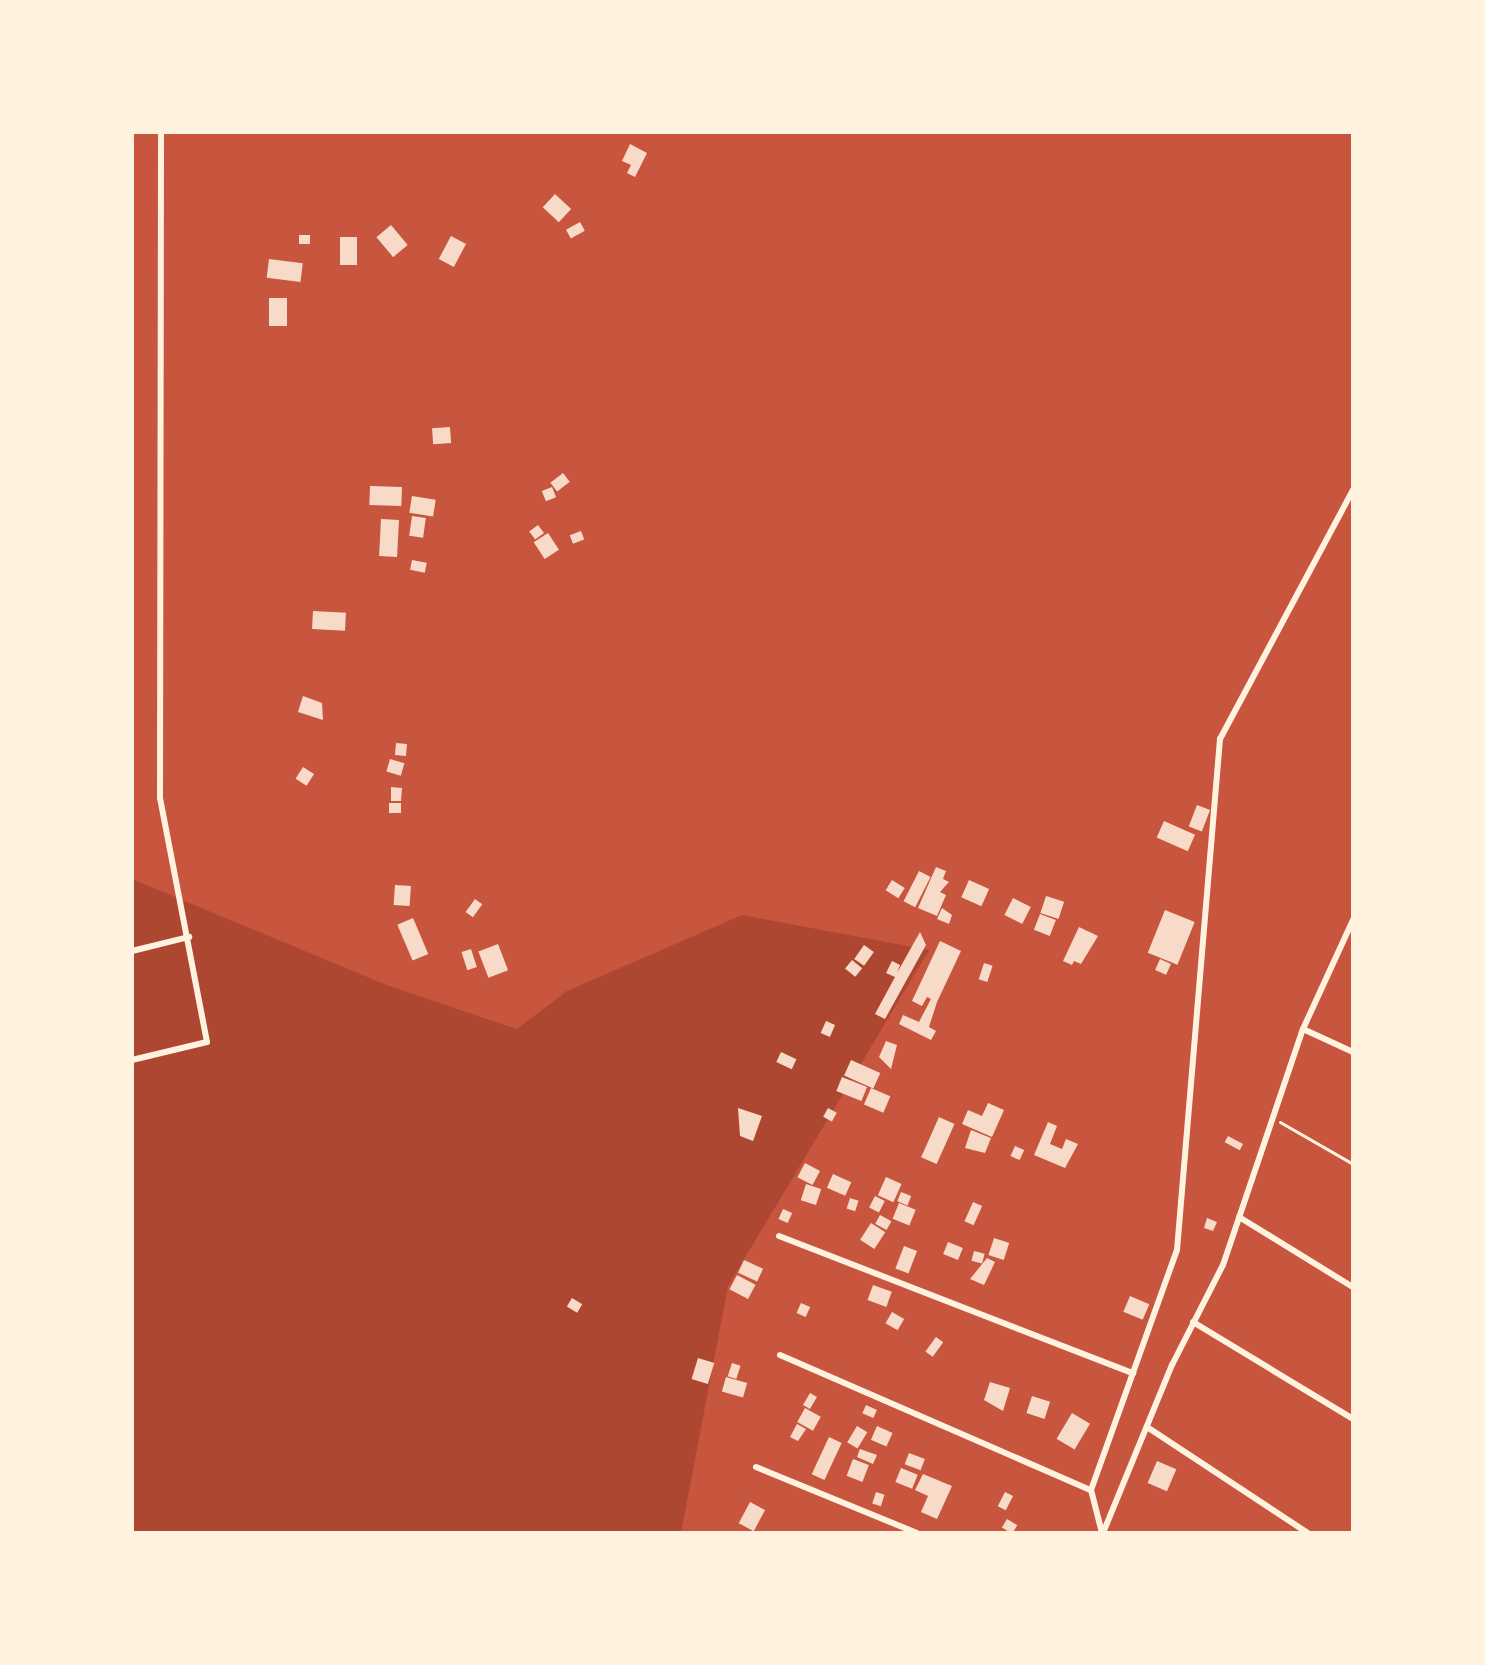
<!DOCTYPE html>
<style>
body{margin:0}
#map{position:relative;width:1485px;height:1665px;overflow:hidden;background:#c8553d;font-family:Manrope,sans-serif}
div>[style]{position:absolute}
.green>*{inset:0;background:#ae4732}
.building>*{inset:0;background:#f7dbc8;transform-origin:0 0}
.path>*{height:3px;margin:-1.5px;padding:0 1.5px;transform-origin:1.5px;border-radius:1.5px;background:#fff3e0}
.minor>*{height:6px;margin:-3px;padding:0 3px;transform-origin:3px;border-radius:3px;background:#fff3e0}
span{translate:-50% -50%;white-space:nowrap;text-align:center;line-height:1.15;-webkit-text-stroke:6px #fff3e0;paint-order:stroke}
.frame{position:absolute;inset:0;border:134px solid #fff3e0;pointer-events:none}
</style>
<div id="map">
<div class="green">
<div style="clip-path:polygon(132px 879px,389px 986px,517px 1029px,567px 991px,742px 915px,929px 950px,728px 1286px,681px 1533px,132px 1533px)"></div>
</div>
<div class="building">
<div style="clip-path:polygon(630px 144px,647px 153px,635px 177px,627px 173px,631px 165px,622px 161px)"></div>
<div style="left:555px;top:194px;width:22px;height:18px;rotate:43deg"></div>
<div style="left:580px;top:222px;width:10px;height:16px;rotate:61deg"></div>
<div style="left:391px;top:225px;width:26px;height:19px;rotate:50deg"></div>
<div style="left:299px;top:235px;width:11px;height:9px"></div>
<div style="left:451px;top:236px;width:17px;height:26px;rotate:28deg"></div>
<div style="left:340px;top:237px;width:17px;height:28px"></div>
<div style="left:269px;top:259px;width:34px;height:19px;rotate:7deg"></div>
<div style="left:269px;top:298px;width:18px;height:28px"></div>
<div style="left:450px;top:427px;width:16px;height:18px;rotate:86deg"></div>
<div style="left:563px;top:473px;width:11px;height:16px;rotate:52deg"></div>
<div style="left:370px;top:486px;width:32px;height:19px;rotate:2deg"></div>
<div style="left:552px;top:487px;width:11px;height:11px;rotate:68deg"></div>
<div style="left:412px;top:496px;width:24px;height:17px;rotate:9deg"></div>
<div style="left:412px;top:516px;width:14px;height:20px;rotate:8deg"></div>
<div style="left:381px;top:519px;width:18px;height:37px;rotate:3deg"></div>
<div style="left:538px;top:525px;width:10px;height:11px;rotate:53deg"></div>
<div style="left:581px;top:531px;width:9px;height:12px;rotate:69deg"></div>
<div style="left:548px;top:533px;width:20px;height:17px;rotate:57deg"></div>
<div style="left:412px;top:560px;width:15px;height:10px;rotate:11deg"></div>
<div style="left:313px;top:611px;width:33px;height:18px;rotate:3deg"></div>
<div style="clip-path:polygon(303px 696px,322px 703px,323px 720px,298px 712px)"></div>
<div style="left:396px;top:743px;width:11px;height:12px;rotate:5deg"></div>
<div style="left:390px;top:759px;width:15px;height:13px;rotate:16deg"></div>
<div style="left:303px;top:767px;width:13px;height:14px;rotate:32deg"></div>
<div style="clip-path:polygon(391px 787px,402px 788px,401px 801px,391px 801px)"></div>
<div style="left:389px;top:803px;width:12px;height:10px"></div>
<div style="left:1197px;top:805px;width:14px;height:23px;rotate:21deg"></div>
<div style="left:1164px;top:821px;width:34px;height:18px;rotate:24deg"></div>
<div style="clip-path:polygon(936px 867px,946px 871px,943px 879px,949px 882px,940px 892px,946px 895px,937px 916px,918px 908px)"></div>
<div style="left:919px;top:871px;width:13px;height:34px;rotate:27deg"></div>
<div style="left:892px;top:880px;width:15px;height:12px;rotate:32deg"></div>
<div style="left:969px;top:880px;width:22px;height:19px;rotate:24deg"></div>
<div style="left:395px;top:885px;width:16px;height:20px;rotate:4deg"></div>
<div style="left:1046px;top:896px;width:19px;height:18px;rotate:18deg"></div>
<div style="left:1013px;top:898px;width:20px;height:19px;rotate:27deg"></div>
<div style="left:475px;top:899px;width:9px;height:16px;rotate:36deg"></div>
<div style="clip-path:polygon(942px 908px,952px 915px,949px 924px,937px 919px)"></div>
<div style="left:1165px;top:910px;width:32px;height:46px;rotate:22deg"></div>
<div style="left:1040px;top:914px;width:17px;height:17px;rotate:21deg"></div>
<div style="left:413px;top:918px;width:39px;height:17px;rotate:67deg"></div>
<div style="clip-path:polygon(1079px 927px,1098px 936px,1081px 964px,1074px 961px,1072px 965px,1063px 961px)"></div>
<div style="clip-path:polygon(920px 932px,926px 945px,885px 1019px,875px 1014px,895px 977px,886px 973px,892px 961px,900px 965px,897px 973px)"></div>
<div style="clip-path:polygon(940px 941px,961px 951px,937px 1002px,929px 1027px,936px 1031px,931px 1040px,899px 1024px,903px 1015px,919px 1022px,931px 999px,927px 997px,922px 1006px,912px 1001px)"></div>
<div style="left:498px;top:944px;width:28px;height:21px;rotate:69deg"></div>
<div style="left:864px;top:945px;width:12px;height:17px;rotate:35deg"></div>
<div style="left:471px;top:949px;width:19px;height:10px;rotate:72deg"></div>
<div style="left:1160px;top:959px;width:12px;height:12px;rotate:24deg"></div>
<div style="left:852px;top:960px;width:13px;height:11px;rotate:39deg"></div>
<div style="left:984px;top:963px;width:9px;height:17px;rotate:18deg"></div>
<div style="left:826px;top:1021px;width:10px;height:13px;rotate:24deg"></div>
<div style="clip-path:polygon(886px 1041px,897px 1045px,891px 1069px,879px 1057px)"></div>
<div style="left:781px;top:1052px;width:17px;height:11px;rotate:25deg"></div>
<div style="left:851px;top:1060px;width:32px;height:17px;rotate:24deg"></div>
<div style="left:842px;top:1077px;width:27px;height:15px;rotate:22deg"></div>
<div style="left:871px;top:1088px;width:21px;height:18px;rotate:23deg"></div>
<div style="clip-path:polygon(988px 1103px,1004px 1110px,992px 1137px,962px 1124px,968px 1110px,982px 1116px)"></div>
<div style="clip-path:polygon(738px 1108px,762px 1116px,753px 1141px,740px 1136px)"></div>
<div style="left:828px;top:1108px;width:10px;height:10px;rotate:29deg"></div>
<div style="left:939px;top:1117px;width:17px;height:44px;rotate:24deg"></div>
<div style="clip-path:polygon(1048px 1122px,1057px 1126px,1050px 1144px,1062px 1149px,1066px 1139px,1078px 1144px,1065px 1168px,1034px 1155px)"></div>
<div style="clip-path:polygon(971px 1130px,991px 1138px,985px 1153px,965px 1148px)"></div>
<div style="left:1228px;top:1136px;width:17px;height:7px;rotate:28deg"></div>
<div style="left:1015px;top:1146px;width:10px;height:11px;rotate:24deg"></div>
<div style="left:805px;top:1163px;width:17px;height:16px;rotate:28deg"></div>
<div style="left:833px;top:1174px;width:20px;height:15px;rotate:24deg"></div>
<div style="left:886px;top:1177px;width:17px;height:20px;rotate:24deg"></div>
<div style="left:806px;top:1184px;width:16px;height:17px;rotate:18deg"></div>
<div style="left:901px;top:1192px;width:11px;height:10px;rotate:22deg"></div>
<div style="left:875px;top:1196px;width:11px;height:13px;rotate:27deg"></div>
<div style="left:850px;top:1198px;width:9px;height:11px;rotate:18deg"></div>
<div style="left:973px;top:1202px;width:10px;height:21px;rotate:24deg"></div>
<div style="left:899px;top:1203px;width:18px;height:17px;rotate:22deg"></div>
<div style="left:783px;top:1209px;width:10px;height:11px;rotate:24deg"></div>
<div style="left:880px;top:1215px;width:13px;height:10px;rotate:29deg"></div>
<div style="clip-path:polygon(1207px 1218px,1217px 1222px,1213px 1231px,1204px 1228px)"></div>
<div style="left:871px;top:1223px;width:17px;height:20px;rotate:33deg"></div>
<div style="left:994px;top:1238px;width:16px;height:18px;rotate:18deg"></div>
<div style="left:948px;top:1242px;width:16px;height:13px;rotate:22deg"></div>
<div style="left:904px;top:1246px;width:14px;height:24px;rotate:21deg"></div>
<div style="left:974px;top:1251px;width:11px;height:10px;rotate:15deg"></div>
<div style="clip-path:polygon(987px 1258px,995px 1262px,984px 1285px,970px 1279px)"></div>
<div style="left:744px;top:1260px;width:21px;height:14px;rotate:25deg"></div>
<div style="left:737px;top:1275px;width:21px;height:16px;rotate:28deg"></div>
<div style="left:873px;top:1285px;width:20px;height:16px;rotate:20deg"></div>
<div style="left:1130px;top:1296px;width:21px;height:17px;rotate:23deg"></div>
<div style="left:572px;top:1298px;width:12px;height:10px;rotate:31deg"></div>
<div style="left:801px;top:1303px;width:10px;height:11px;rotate:24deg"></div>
<div style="left:892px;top:1312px;width:14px;height:13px;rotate:30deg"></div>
<div style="left:936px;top:1337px;width:9px;height:18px;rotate:36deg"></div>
<div style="left:698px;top:1358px;width:17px;height:22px;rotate:17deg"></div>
<div style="left:732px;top:1363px;width:9px;height:14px;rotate:18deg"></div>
<div style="left:726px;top:1377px;width:22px;height:15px;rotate:16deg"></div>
<div style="clip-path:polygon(990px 1382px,1010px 1388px,1003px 1411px,984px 1400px)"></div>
<div style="left:810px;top:1393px;width:8px;height:14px;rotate:30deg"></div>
<div style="left:1032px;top:1396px;width:19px;height:18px;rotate:18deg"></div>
<div style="left:866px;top:1405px;width:12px;height:9px;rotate:24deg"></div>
<div style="left:805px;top:1408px;width:18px;height:16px;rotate:29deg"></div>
<div style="left:1072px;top:1413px;width:21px;height:30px;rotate:31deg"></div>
<div style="clip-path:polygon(797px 1424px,806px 1429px,798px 1441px,790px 1437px)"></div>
<div style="left:857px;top:1426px;width:12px;height:19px;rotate:31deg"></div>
<div style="left:877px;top:1426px;width:17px;height:15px;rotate:24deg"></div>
<div style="left:829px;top:1437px;width:14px;height:41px;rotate:25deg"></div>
<div style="clip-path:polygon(860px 1449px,877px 1455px,873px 1464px,857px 1457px)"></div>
<div style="left:909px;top:1453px;width:17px;height:12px;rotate:21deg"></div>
<div style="left:853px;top:1459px;width:17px;height:18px;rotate:21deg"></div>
<div style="left:1157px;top:1461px;width:21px;height:24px;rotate:23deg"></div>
<div style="left:901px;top:1468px;width:18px;height:15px;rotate:22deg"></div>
<div style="clip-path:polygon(923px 1474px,952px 1486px,937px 1519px,921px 1512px,928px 1496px,915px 1490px)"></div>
<div style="left:876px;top:1492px;width:9px;height:12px;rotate:18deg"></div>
<div style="left:1005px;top:1492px;width:9px;height:16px;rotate:27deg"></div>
<div style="left:750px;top:1502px;width:17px;height:24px;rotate:28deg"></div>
<div style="left:1007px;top:1519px;width:12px;height:10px;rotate:31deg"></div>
</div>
<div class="path">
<div style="left:1280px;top:1122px;width:84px;rotate:29.9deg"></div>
</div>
<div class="minor">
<div style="left:132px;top:951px;width:59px;rotate:-13.8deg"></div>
<div style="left:1303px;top:1029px;width:55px;rotate:24.7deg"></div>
<div style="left:132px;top:1060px;width:77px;rotate:-13.5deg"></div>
<div style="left:207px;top:1042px;width:248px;rotate:-100.9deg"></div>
<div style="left:160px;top:798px;width:666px;rotate:-89.91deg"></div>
<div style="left:1239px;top:1217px;width:134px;rotate:31.6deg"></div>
<div style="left:779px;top:1236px;width:380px;rotate:21.2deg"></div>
<div style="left:1193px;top:1322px;width:187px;rotate:31.2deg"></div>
<div style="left:780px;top:1355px;width:339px;rotate:23.5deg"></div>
<div style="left:1147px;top:1427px;width:193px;rotate:33.4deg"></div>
<div style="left:756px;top:1467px;width:174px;rotate:22.3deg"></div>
<div style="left:1102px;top:1533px;width:44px;rotate:-104.3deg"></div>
<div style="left:1091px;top:1490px;width:255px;rotate:-70.3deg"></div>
<div style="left:1177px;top:1250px;width:513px;rotate:-85.19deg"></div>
<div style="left:1220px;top:739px;width:282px;rotate:-61.9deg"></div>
<div style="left:1103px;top:1533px;width:182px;rotate:-67.7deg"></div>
<div style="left:1172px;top:1365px;width:112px;rotate:-63deg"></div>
<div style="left:1223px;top:1265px;width:249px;rotate:-71.3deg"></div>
<div style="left:1303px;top:1029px;width:120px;rotate:-65.4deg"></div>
</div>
<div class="frame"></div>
</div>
